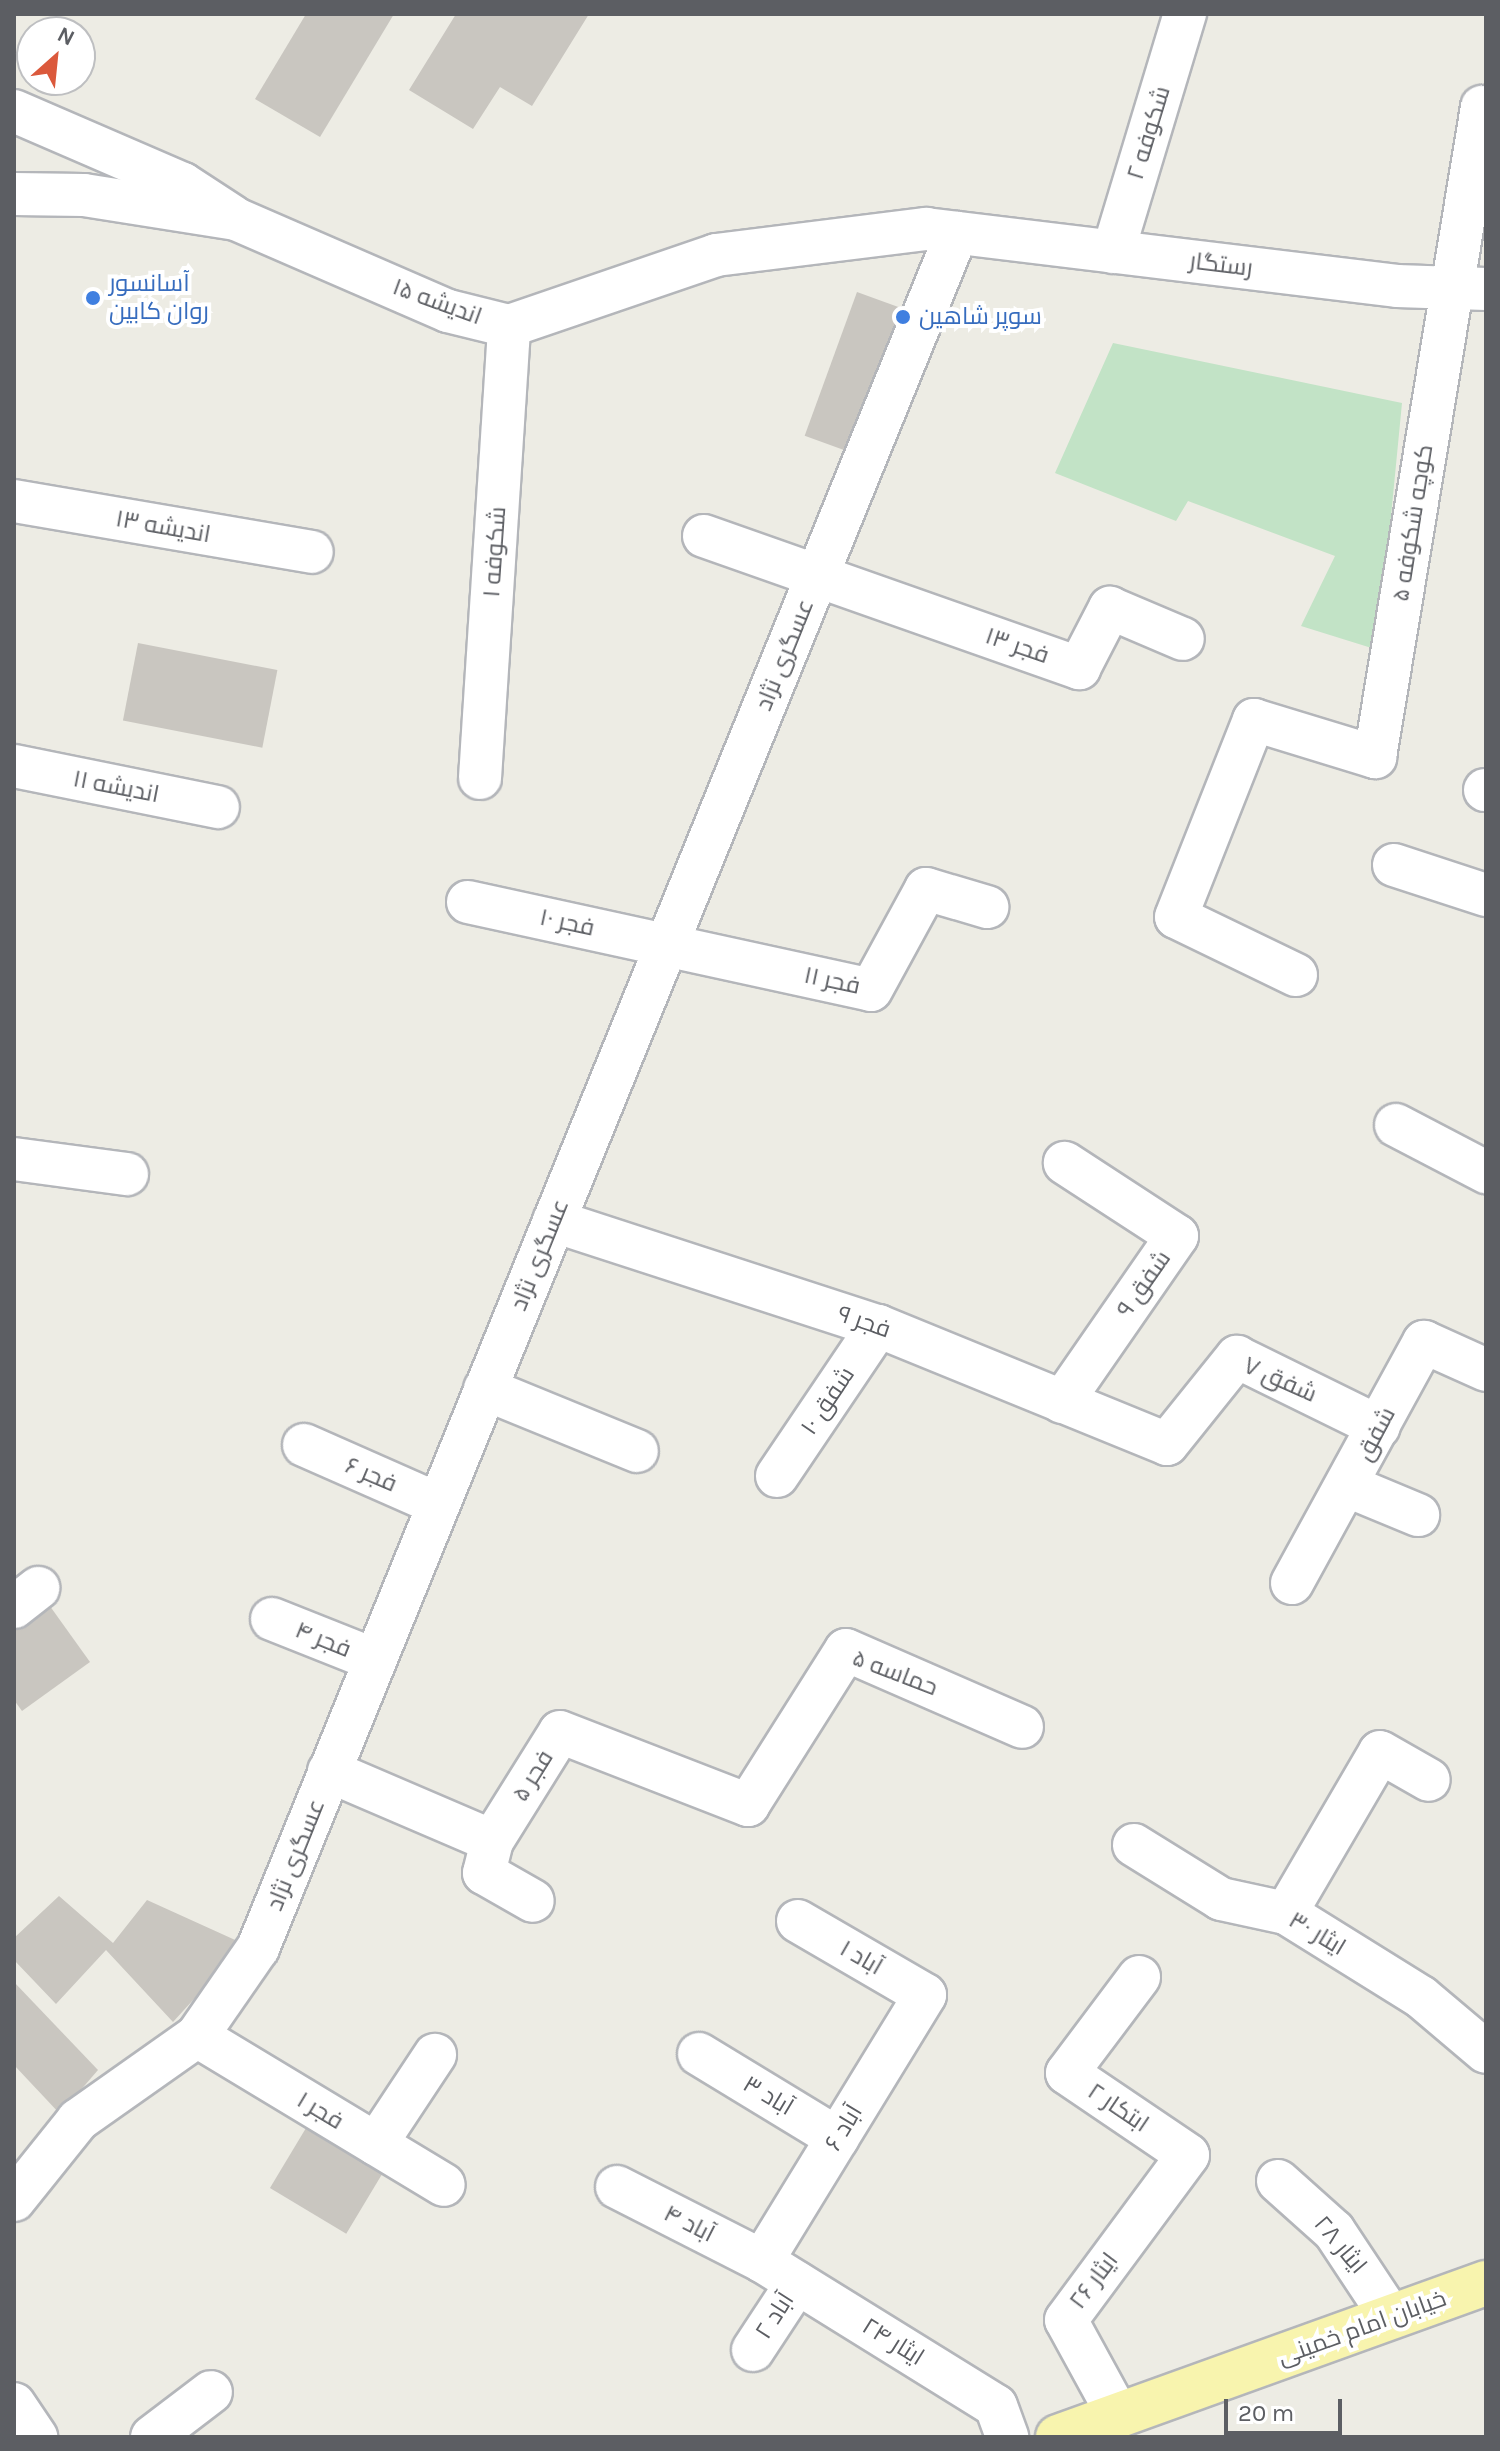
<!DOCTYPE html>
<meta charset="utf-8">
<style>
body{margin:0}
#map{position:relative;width:1500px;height:2451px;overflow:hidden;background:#edece4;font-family:Karla,Cairo,sans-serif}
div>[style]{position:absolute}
.green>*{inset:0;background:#c2e3c6}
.building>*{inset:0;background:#c9c6c0;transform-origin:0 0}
.roads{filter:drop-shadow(2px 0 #b4b6ba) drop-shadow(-2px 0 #b4b6ba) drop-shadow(0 2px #b4b6ba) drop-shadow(0 -2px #b4b6ba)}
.street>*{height:42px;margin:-21px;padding:0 21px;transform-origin:21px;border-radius:21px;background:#fff}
.primary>*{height:44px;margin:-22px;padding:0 22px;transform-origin:22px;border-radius:22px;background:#f8f4ae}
.dots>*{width:22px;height:22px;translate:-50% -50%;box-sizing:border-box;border:4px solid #fff;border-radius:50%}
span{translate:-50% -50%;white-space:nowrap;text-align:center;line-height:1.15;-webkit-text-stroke:8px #fff;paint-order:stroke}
.street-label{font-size:24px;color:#5c5e63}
.shop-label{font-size:24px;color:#366cbe}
.left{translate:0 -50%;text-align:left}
.frame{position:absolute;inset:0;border:16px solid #5c5e63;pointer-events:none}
.north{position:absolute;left:16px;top:16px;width:80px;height:80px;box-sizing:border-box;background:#fff;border:2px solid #bebfc1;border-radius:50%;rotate:27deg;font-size:22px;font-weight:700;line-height:32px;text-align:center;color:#5c5e63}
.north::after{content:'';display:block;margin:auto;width:28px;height:36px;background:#db593c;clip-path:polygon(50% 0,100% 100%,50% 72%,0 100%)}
.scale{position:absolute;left:1224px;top:2399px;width:118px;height:36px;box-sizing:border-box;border:4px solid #5c5e63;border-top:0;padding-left:10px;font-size:24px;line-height:28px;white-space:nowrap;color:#5c5e63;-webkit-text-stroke:6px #fff;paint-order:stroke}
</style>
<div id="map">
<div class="green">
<div style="clip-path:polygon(1113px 343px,1402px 403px,1378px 650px,1301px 626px,1335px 556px,1188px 501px,1176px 521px,1055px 473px)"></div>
</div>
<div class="building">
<div style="clip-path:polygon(306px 14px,394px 14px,320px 137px,255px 99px)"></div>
<div style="clip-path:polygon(456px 14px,589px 14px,532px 106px,500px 87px,473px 129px,409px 90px)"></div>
<div style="left:857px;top:292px;width:63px;height:153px;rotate:20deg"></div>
<div style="left:138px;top:643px;width:142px;height:79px;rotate:11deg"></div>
<div style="clip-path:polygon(47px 1602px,90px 1662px,22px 1711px,14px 1700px,14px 1626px)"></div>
<div style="clip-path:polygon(59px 1896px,113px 1943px,147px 1900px,244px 1944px,173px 2022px,106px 1950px,56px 2004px,14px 1960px,14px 1938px)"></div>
<div style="clip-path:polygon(14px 1982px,98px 2070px,60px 2114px,14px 2065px)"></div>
<div style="left:306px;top:2128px;width:89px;height:70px;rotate:31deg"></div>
</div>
<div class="roads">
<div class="street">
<div style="left:14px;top:111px;width:184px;rotate:23.4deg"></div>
<div style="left:183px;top:184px;width:59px;rotate:33.1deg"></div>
<div style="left:14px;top:194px;width:70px;rotate:0.8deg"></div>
<div style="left:84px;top:195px;width:154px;rotate:9deg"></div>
<div style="left:236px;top:219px;width:231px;rotate:23.5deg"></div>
<div style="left:448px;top:311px;width:63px;rotate:13.8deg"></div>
<div style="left:509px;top:326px;width:219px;rotate:-18.9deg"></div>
<div style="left:716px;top:255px;width:212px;rotate:-7.1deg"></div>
<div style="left:926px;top:229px;width:474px;rotate:6.9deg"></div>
<div style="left:1397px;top:286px;width:89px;rotate:1.9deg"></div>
<div style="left:1113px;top:252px;width:249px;rotate:-73.2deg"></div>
<div style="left:14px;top:501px;width:302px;rotate:9.7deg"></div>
<div style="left:704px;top:536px;width:398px;rotate:19.4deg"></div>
<div style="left:1079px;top:668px;width:68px;rotate:-62.7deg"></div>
<div style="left:1110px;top:608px;width:79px;rotate:23deg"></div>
<div style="left:14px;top:766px;width:208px;rotate:11.4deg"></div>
<div style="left:480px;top:778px;width:453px;rotate:-86.3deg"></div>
<div style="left:1485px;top:790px;width:1px"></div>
<div style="left:1394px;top:865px;width:97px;rotate:18.1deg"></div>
<div style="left:468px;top:902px;width:412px;rotate:12.3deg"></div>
<div style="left:871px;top:990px;width:115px;rotate:-61.4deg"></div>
<div style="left:926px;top:889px;width:64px;rotate:16.4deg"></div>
<div style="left:1296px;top:975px;width:133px;rotate:-154.2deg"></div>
<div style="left:1176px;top:917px;width:212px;rotate:-68.4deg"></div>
<div style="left:1254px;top:720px;width:127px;rotate:17deg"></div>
<div style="left:1375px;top:757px;width:659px;rotate:-80.65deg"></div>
<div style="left:1396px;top:1125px;width:102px;rotate:27.6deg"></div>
<div style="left:14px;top:1159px;width:114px;rotate:7.6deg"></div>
<div style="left:554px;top:1221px;width:341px;rotate:18deg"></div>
<div style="left:878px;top:1326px;width:312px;rotate:22.2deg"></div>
<div style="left:1167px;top:1444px;width:112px;rotate:-51.2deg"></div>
<div style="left:1237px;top:1357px;width:158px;rotate:26.2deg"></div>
<div style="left:485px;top:1389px;width:164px;rotate:22.2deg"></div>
<div style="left:1062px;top:1402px;width:202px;rotate:-55.3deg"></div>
<div style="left:1177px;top:1236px;width:134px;rotate:-146.9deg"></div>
<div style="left:304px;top:1445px;width:146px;rotate:23.8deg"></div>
<div style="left:777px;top:1476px;width:181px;rotate:-56deg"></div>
<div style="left:1348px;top:1486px;width:76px;rotate:22.5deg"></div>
<div style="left:1292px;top:1583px;width:275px;rotate:-61.3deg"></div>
<div style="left:1424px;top:1342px;width:68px;rotate:24.3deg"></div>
<div style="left:14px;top:1607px;width:31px;rotate:-38deg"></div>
<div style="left:272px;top:1619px;width:111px;rotate:21.7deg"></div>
<div style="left:329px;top:1771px;width:177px;rotate:23.2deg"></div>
<div style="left:492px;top:1841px;width:128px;rotate:-58deg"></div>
<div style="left:560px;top:1732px;width:202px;rotate:21.2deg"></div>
<div style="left:748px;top:1805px;width:183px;rotate:-57.7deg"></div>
<div style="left:846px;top:1650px;width:192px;rotate:23.6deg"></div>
<div style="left:492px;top:1841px;width:33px;rotate:104deg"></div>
<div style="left:484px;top:1873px;width:56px;rotate:29.7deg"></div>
<div style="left:1134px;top:1845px;width:102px;rotate:31.8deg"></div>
<div style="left:1221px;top:1899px;width:66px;rotate:12.2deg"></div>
<div style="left:1286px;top:1913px;width:159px;rotate:31.9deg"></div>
<div style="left:1421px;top:1997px;width:85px;rotate:40.2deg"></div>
<div style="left:1286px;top:1913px;width:186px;rotate:-59.7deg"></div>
<div style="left:1380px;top:1752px;width:56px;rotate:29.7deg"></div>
<div style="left:197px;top:2036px;width:288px;rotate:31.1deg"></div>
<div style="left:699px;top:2054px;width:162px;rotate:31.3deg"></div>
<div style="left:376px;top:2144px;width:107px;rotate:-56.5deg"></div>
<div style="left:1278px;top:2181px;width:75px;rotate:41.8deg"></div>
<div style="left:1334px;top:2231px;width:103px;rotate:56.5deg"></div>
<div style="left:617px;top:2187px;width:163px;rotate:27deg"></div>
<div style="left:762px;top:2261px;width:275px;rotate:31.8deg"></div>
<div style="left:996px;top:2406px;width:33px;rotate:70deg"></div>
<div style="left:14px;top:2200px;width:102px;rotate:-51.3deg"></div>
<div style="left:78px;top:2120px;width:146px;rotate:-35.2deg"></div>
<div style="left:197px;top:2036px;width:107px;rotate:-55.3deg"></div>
<div style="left:258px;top:1948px;width:1852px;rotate:-67.83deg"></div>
<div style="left:762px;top:2261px;width:312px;rotate:-58.5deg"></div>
<div style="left:925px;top:1995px;width:147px;rotate:-149.8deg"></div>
<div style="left:753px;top:2350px;width:80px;rotate:-56.7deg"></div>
<div style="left:14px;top:2404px;width:40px;rotate:56deg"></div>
<div style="left:1118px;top:2415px;width:108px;rotate:-118.7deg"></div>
<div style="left:1066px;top:2320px;width:205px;rotate:-53.5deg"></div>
<div style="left:1188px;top:2155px;width:146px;rotate:-145.9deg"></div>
<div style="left:1067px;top:2073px;width:120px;rotate:-53.1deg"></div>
<div style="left:152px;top:2437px;width:74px;rotate:-37.3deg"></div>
</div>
<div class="primary">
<div style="left:1058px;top:2437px;width:455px;rotate:-19.8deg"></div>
</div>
</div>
<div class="dots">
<div style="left:93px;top:298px;background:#3f7fe0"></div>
<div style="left:903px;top:317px;background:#3f7fe0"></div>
</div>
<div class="street-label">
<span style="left:1149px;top:133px;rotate:-73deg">شکوفه ۲</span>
<span style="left:1221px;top:265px;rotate:7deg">رستگار</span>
<span style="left:437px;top:302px;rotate:20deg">اندیشه ۱۵</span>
<span style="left:1413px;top:523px;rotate:-81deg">کوچه شکوفه ۵</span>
<span style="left:163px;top:527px;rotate:10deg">اندیشه ١٣</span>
<span style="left:495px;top:552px;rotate:-86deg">شکوفه ۱</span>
<span style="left:1017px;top:646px;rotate:19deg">فجر ۱۳</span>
<span style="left:785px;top:655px;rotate:-68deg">عسگری نژاد</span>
<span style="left:116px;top:787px;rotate:11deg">اندیشه ۱۱</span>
<span style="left:567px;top:923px;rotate:12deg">فجر ۱۰</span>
<span style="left:832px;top:981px;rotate:12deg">فجر ۱۱</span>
<span style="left:540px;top:1255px;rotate:-68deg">عسگری نژاد</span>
<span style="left:1144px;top:1284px;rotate:-55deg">شفق ۹</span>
<span style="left:864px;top:1322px;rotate:19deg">فجر ۹</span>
<span style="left:1280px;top:1380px;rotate:24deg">شفق ۷</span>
<span style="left:828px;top:1401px;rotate:-56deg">شفق ۱۰</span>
<span style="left:1376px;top:1434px;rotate:-62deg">شفق</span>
<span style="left:371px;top:1475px;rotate:23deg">فجر ۶</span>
<span style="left:323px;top:1640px;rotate:22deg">فجر ۴</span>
<span style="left:895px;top:1673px;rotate:21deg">حماسه ۵</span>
<span style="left:533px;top:1776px;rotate:-58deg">فجر ۵</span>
<span style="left:296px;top:1855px;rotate:-68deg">عسگری نژاد</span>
<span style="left:1317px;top:1934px;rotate:31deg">ایثار ۳۰</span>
<span style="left:861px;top:1958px;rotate:30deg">آباد ۱</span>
<span style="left:768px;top:2096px;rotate:31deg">آباد ۳</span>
<span style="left:1118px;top:2108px;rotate:34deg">ابتکار ۲</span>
<span style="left:320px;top:2111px;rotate:31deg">فجر ۱</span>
<span style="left:844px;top:2128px;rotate:-59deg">آباد ۶</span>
<span style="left:689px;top:2224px;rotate:27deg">آباد ۴</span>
<span style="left:1340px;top:2245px;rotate:50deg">ایثار ۲۸</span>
<span style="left:1094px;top:2281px;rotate:-53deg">ایثار ۲۶</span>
<span style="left:775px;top:2316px;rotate:-57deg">آباد ۲</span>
<span style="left:1362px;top:2328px;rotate:-20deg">خیابان امام خمینی</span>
<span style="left:893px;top:2342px;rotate:32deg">ایثار ۲۴</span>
</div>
<div class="shop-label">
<span class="left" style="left:109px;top:298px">آسانسور<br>روان کابین</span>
<span class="left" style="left:919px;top:317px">سوپر شاهین</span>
</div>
<div class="frame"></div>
<div class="north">N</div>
<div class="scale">20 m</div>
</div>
